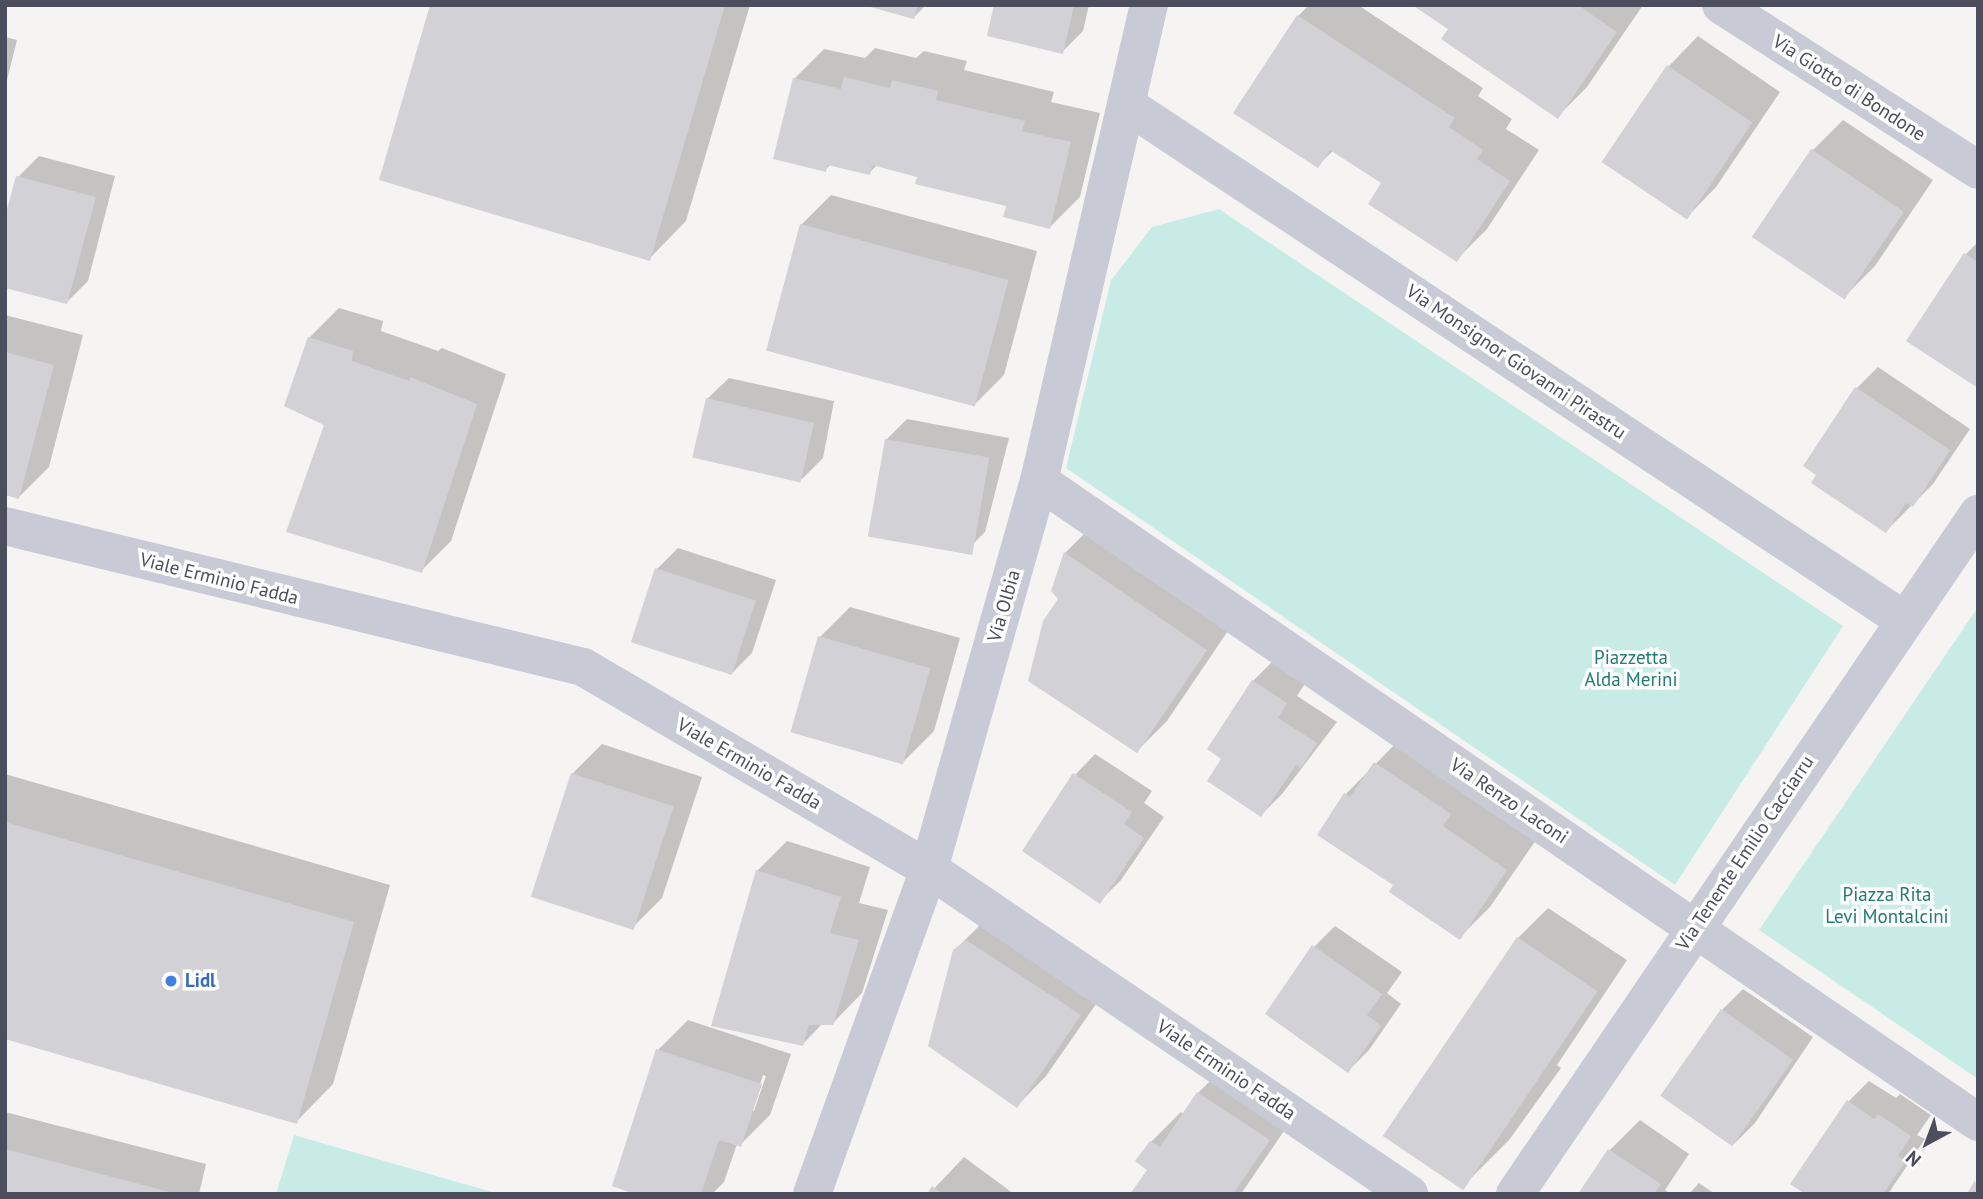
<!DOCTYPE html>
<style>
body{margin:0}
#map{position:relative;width:1983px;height:1199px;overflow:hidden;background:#f5f4f3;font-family:"PT Sans",sans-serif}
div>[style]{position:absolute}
.green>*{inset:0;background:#c8ece5}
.shadow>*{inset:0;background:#0003}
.building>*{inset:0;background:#d1d1d6;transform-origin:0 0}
.street>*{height:38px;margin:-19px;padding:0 19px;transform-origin:19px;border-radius:19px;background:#c8cad5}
.dots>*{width:19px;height:19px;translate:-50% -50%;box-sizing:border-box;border:4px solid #fff;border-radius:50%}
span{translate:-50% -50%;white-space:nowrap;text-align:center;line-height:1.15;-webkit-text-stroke:7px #fff;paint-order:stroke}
.street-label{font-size:19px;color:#4c4e5e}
.park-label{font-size:19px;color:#237a74}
.shop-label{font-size:19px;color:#366cbe;font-weight:700}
.left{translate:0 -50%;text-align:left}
.frame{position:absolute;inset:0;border:7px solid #4c4e5e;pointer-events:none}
.north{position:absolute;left:1892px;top:1108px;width:70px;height:70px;-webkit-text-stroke:5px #fff;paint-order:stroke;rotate:221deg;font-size:19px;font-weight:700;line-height:28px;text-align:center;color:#4c4e5e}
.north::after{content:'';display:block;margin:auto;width:24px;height:32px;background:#4c4e5e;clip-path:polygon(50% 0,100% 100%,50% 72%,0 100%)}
</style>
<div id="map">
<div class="green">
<div style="clip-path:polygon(1219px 209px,1843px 626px,1675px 885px,1066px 468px,1111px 280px,1152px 227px)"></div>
<div style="clip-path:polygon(1978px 607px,1978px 1079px,1759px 930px)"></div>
<div style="clip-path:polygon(294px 1135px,499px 1194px,276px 1194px)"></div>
</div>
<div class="shadow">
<div style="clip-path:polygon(432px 5px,750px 5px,686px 221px,649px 259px)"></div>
<div style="clip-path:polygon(866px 5px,926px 5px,914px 17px)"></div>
<div style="clip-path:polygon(996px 5px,1089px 5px,1083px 31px,1062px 52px)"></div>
<div style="clip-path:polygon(1309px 5px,1358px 5px,1483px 88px,1478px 96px,1512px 119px,1506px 129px,1539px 150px,1487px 229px,1457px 259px,1383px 182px,1334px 150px,1317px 166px,1235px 112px,1298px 16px)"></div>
<div style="clip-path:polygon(1416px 5px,1643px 5px,1587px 87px,1557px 117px,1451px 29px)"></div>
<div style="clip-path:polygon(1698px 36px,1780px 92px,1716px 187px,1687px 217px,1669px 66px)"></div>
<div style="clip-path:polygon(5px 37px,17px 40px,5px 88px)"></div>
<div style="clip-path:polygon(875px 48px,916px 58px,924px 51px,967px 61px,964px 70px,1054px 92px,1051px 102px,1100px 113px,1080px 197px,1050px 227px,1008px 204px,919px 175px,877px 165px,869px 173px,831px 164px,825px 170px,794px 79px,824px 49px,865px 58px)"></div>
<div style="clip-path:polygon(1843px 120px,1933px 180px,1875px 266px,1845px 296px,1755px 236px,1813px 150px)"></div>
<div style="clip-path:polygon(39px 156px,115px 176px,88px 281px,67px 302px,18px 177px)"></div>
<div style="clip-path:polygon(831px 195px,1037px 251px,1004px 375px,974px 405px,801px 225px)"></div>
<div style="clip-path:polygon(1978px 242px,1978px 386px,1908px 340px,1966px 254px)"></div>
<div style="clip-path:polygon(339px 308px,383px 321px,381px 331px,438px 351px,442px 348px,506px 374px,451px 541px,421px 571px,309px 338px)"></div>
<div style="clip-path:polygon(5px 315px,83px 335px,49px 467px,19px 497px,5px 493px)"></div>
<div style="clip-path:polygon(1878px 367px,1970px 429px,1933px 484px,1886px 531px,1805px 465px,1857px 388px)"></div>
<div style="clip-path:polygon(729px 378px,834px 401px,823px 458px,802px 479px,707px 399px)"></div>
<div style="clip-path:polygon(907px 419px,1009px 438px,985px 532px,964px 553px,886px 440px)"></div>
<div style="clip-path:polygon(1095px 523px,1236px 619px,1167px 721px,1137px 751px,1061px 599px,1065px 553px)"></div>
<div style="clip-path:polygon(678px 548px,776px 580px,752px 653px,731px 674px,657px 569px)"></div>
<div style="clip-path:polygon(850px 607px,960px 638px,934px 731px,904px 761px,820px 637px)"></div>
<div style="clip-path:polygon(1274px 660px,1306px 682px,1297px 696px,1337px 722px,1282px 794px,1261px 815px,1224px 758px,1253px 681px)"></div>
<div style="clip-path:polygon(1405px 734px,1536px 840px,1490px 907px,1460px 937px,1396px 884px,1319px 834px,1346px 794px)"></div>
<div style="clip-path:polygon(602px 744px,702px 777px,662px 898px,632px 928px,572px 774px)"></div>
<div style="clip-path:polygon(1095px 754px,1152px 791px,1144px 803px,1164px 817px,1121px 880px,1100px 901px,1075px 775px)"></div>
<div style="clip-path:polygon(5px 774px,390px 885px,333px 1084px,296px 1122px,5px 1038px)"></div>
<div style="clip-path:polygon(787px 841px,870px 867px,859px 903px,888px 910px,862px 993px,832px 1024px,823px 1023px,802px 1045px,757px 871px)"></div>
<div style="clip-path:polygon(1548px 908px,1627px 960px,1557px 1065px,1561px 1068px,1509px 1140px,1462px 1187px,1389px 1139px,1518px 938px)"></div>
<div style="clip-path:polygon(985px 920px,1110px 984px,1046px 1076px,1017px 1106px,955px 950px)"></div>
<div style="clip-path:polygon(1335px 926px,1402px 972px,1387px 993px,1401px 1004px,1369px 1050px,1348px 1071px,1314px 947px)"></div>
<div style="clip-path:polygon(1743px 989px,1813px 1037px,1755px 1123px,1734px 1144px,1722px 1010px)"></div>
<div style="clip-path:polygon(evenodd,688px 1020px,791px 1054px,770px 1115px,740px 1145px,737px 1144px,724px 1182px,712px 1194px,640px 1194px,658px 1050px,688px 1020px,763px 1075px,766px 1076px,754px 1111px,751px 1111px,763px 1075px)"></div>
<div style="clip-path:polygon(1228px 1063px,1299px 1109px,1241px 1194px,1133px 1194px,1149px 1169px,1151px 1142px,1181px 1112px,1184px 1114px,1198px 1093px)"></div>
<div style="clip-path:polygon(1869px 1081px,1896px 1098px,1900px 1094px,1931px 1115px,1917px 1135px,1925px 1139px,1888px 1194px,1808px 1194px,1848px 1102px)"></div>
<div style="clip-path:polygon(5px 1112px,206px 1164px,199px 1194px,5px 1194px)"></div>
<div style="clip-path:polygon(1640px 1120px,1689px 1154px,1665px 1190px,1671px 1194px,1580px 1194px,1610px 1150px)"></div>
<div style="clip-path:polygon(964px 1157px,1014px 1194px,929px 1194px)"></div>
<div style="clip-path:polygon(1699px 1183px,1715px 1194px,1689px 1194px)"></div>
</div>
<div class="building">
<div style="clip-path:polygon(430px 5px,725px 5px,650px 261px,379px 180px)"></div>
<div style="clip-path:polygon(863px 5px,918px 5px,914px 19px)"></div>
<div style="clip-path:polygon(994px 5px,1074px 5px,1063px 54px,987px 36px)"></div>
<div style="clip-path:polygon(1412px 5px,1578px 5px,1617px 32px,1558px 119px,1441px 39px,1448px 29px)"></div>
<div style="clip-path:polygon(1297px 15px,1455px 118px,1449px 127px,1483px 150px,1477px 159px,1510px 181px,1457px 262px,1368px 204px,1381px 183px,1330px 150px,1318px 168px,1233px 113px)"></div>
<div style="left:1667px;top:65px;width:103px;height:117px;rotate:34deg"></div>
<div style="clip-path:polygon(844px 77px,890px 88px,892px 80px,938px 91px,936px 100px,1025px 121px,1022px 131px,1071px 142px,1050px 229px,1003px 217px,1006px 206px,915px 184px,917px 177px,872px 165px,870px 175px,827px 165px,826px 172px,773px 159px,793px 78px,841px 89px)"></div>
<div style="left:1811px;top:149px;width:112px;height:106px;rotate:34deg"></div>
<div style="clip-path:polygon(16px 176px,96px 197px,67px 304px,5px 288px,5px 217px)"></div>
<div style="left:800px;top:224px;width:216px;height:131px;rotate:15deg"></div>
<div style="clip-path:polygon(1964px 253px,1978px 262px,1978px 388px,1906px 341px)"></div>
<div style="clip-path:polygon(308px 337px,353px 351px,352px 361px,409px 381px,410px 377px,477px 404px,422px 573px,286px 532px,324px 425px,284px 406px)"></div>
<div style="clip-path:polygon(5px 352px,54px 365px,19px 499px,5px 495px)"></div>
<div style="clip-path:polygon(1855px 387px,1950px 450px,1913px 507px,1906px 503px,1886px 533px,1811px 483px,1816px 475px,1803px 466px)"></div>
<div style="left:706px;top:398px;width:111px;height:61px;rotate:13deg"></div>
<div style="left:885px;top:439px;width:106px;height:99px;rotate:10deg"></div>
<div style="clip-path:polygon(1064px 552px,1207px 650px,1137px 753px,1028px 681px,1043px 621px,1058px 599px,1051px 591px)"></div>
<div style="left:655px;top:568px;width:106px;height:78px;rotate:18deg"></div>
<div style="left:818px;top:636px;width:117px;height:100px;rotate:16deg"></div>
<div style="clip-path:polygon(1252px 680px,1287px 703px,1278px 718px,1317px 743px,1301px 768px,1296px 765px,1261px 817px,1207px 781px,1221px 759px,1207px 749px)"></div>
<div style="clip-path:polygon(1374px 762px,1451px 814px,1443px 826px,1507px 870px,1460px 940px,1389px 892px,1393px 885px,1317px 835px,1344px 793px,1350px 797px)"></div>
<div style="left:571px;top:773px;width:108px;height:130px;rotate:18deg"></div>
<div style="clip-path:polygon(1073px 773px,1132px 812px,1124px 824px,1144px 838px,1100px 904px,1022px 851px)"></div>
<div style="clip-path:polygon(5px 822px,354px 922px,297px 1124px,5px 1039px)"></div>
<div style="clip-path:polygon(756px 870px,841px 897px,830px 933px,859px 940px,833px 1025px,809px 1025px,803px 1046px,711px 1026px)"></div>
<div style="left:1517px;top:937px;width:97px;height:240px;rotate:34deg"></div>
<div style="clip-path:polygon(966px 940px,1081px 1015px,1017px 1108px,928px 1046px,953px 950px)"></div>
<div style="clip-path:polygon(1312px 945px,1382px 994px,1367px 1015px,1381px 1026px,1348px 1073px,1265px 1014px)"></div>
<div style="left:1721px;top:1009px;width:88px;height:106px;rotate:35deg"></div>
<div style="clip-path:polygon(656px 1049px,762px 1084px,741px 1147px,719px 1140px,701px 1194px,634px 1194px,612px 1186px)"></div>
<div style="clip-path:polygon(1197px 1092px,1270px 1140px,1233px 1194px,1130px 1194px,1147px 1170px,1135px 1161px,1150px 1141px,1160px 1147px)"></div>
<div style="clip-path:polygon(1847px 1100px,1874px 1119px,1878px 1114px,1911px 1136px,1898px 1156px,1906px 1161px,1883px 1194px,1805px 1194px,1790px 1184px)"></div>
<div style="clip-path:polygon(5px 1149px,174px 1193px,174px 1194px,5px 1194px)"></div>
<div style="clip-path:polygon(1608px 1149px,1661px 1184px,1654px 1194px,1578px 1194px)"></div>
<div style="clip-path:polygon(1975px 1180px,1978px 1194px,1967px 1194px)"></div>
<div style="clip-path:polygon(932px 1186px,943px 1194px,927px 1194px)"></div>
</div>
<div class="street">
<div style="left:1721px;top:5px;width:305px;rotate:32.7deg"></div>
<div style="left:1127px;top:105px;width:932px;rotate:33.54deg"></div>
<div style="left:1039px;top:481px;width:1137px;rotate:34.32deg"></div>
<div style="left:5px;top:526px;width:595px;rotate:13.71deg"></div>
<div style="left:583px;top:667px;width:401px;rotate:30.3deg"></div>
<div style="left:929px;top:869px;width:580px;rotate:34.1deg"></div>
<div style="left:812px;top:1194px;width:345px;rotate:-70.2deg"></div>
<div style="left:929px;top:869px;width:403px;rotate:-74.2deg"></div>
<div style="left:1039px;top:481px;width:489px;rotate:-77deg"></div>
<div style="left:1515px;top:1194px;width:823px;rotate:-55.75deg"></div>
</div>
<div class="dots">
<div style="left:171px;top:981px;background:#3f7fe0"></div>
</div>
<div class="street-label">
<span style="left:1849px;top:88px;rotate:33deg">Via Giotto di Bondone</span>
<span style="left:1516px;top:362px;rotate:34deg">Via Monsignor Giovanni Pirastru</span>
<span style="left:219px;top:579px;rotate:14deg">Viale Erminio Fadda</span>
<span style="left:1004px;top:606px;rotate:-74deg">Via Olbia</span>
<span style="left:749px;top:764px;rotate:30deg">Viale Erminio Fadda</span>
<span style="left:1509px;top:801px;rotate:34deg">Via Renzo Laconi</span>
<span style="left:1745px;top:853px;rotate:-56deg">Via Tenente Emilio Cacciarru</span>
<span style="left:1226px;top:1070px;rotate:34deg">Viale Erminio Fadda</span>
</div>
<div class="park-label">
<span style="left:1631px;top:669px">Piazzetta<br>Alda Merini</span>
<span style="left:1887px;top:906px">Piazza Rita<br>Levi Montalcini</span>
</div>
<div class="shop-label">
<span class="left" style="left:185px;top:981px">Lidl</span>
</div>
<div class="frame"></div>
<div class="north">N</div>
</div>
